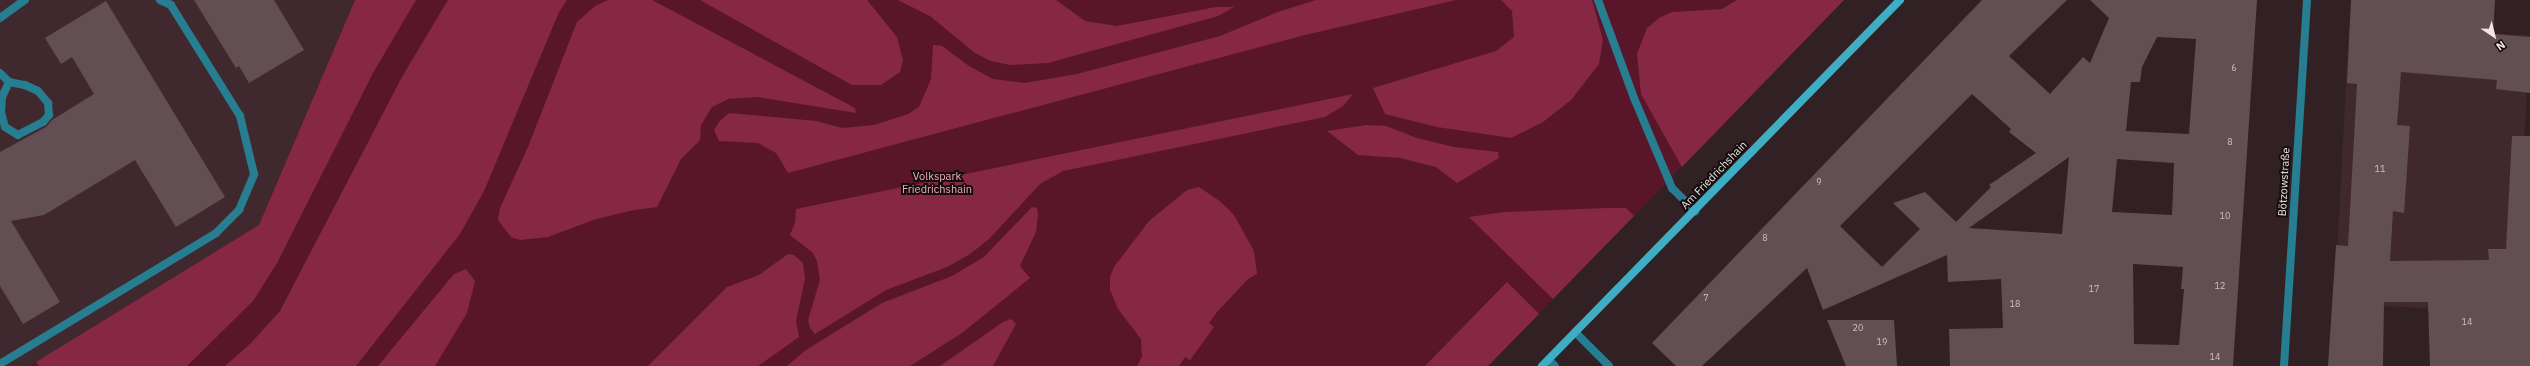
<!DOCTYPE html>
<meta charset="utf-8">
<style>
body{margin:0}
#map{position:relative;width:2530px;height:366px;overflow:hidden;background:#312124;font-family:"IBM Plex Sans",sans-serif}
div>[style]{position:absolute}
.built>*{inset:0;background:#40292e;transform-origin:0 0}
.green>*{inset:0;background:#59162b}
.forest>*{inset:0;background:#862845}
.building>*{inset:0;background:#624f53}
.lane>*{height:8px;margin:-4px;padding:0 4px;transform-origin:4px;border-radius:4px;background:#267e90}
.street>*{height:8px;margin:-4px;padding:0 4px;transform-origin:4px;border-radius:4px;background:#267e90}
.secondary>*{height:8px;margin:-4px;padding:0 4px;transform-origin:4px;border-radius:4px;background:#3fadc4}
span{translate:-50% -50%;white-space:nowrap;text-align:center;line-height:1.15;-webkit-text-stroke:4px #140d0e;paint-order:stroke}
.number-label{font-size:9px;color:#cdc0c2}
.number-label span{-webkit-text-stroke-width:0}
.street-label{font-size:11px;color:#f1e5e7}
.park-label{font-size:11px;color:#faabbb}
.north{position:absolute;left:2474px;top:16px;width:40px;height:40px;-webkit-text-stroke:3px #140d0e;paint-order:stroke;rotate:145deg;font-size:11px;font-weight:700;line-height:16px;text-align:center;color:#f1e5e7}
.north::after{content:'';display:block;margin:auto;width:14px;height:18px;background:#f1e5e7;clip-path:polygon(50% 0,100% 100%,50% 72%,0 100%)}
</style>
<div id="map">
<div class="built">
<div style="clip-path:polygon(0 0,355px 0,259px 225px,30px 366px,0 366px)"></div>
<div style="left:2349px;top:26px;width:181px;height:278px;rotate:3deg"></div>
</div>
<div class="green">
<div style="clip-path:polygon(355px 0,1844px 0,1488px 366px,30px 366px,259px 225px)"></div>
</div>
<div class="forest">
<div style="clip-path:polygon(355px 0,416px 0,373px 73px,277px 263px,253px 301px,187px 366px,39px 366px,36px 362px,259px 225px)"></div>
<div style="clip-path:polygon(448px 0,567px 0,559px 12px,484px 191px,460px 234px,356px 366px,225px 366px,251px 343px,280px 311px,402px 77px)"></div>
<div style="clip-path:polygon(608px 0,652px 0,855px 108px,856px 113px,758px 97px,728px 99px,712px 107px,701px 125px,700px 140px,681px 159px,657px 207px,634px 210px,596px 219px,548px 237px,520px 240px,511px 237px,498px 220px,500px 208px,528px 147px,577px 22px,595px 6px)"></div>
<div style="clip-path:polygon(700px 0,867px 0,897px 37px,903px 60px,900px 72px,881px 85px,852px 85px)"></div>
<div style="clip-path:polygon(898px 0,1056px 0,1085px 21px,1117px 26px,1216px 7px,1234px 7px,1218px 16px,1048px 63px,1010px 65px,991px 61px,975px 53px,930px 16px)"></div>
<div style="clip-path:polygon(1316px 0,1456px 0,1305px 35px,788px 173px,776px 153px,758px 143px,719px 141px,714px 130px,719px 122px,729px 113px,816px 121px,842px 128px,874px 125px,908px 114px,919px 107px,931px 79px,933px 45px,942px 46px,969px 66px,993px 79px,1025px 83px,1077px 74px,1220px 36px,1278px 12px)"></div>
<div style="clip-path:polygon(1501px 0,1592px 0,1603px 40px,1599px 64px,1571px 100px,1543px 122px,1511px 138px,1437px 127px,1385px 114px,1373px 88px,1496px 51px,1514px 37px,1512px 11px)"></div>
<div style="clip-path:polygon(1737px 0,1844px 0,1682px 167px,1641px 94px,1637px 54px,1647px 28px,1659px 18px,1672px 12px,1722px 9px)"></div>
<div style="clip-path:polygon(1353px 94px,1343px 106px,1325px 117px,1063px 171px,1040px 184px,989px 239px,970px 254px,947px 267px,886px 290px,815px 334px,810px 328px,808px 320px,820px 280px,817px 261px,813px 253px,790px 235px,795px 223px,796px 209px)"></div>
<div style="clip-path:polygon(1367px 125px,1386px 126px,1417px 138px,1454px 147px,1498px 152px,1499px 158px,1457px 183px,1436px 167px,1400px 158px,1358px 155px,1327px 131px)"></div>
<div style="clip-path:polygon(1199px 187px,1221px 202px,1234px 215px,1254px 251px,1257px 274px,1248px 279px,1217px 312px,1209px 323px,1214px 327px,1190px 360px,1185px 357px,1179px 366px,1137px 366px,1142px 357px,1141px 339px,1118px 309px,1110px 290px,1110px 277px,1114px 267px,1149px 221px,1187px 190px)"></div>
<div style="clip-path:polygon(1032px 207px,1037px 208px,1038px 214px,1036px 232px,1020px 266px,1030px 278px,962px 333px,910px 366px,787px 366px,806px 350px,882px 303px,952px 276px,984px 257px)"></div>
<div style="clip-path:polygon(1607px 208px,1626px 208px,1634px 216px,1553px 299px,1469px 217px,1504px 212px)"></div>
<div style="clip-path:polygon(788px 254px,794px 255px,803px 263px,805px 278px,796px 321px,799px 337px,758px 366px,648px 366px,727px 287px,759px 275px)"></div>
<div style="clip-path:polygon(466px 269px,475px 281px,467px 313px,435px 366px,378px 366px,454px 274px)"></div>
<div style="clip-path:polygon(1507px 282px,1539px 314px,1488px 366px,1425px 366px)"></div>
<div style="clip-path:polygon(1011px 319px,1016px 324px,993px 366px,940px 366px,1003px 322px)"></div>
</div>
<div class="building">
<div style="clip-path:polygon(194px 0,274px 0,304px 50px,249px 83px,239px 66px,236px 68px)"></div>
<div style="clip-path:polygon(evenodd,1982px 0,2067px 0,2009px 56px,2050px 94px,2083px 57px,2090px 63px,2109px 18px,2090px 0,2257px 0,2233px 366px,1950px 366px,1949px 329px,2003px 328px,2001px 279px,1948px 282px,1947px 255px,1823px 310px,1807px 268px,1702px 366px,1676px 366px,1652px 343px,1982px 0,2157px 37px,2196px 39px,2189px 134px,2126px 131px,2131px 82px,2140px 82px,2142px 67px,2157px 37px,1982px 0,1972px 94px,2011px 129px,2009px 132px,2036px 153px,1989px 185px,1991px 187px,1956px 222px,1925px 192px,1893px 203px,1920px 229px,1882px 267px,1840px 226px,1972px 94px,1982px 0,2069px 157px,2062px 234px,1969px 228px,2069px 157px,1982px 0,2117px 159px,2174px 163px,2172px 215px,2112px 212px,2117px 159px,1982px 0,2133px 264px,2183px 267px,2181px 289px,2184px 289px,2179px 345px,2134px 344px,2133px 264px)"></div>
<div style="clip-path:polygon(2351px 0,2495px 0,2493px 34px,2530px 37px,2530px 93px,2496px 89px,2497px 80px,2401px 72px,2397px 125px,2410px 126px,2404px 213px,2393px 211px,2390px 261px,2489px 260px,2488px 249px,2506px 249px,2512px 136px,2530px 136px,2530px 366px,2430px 366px,2428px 302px,2384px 302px,2383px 366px,2328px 366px,2336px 245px,2348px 246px,2357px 84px,2347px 83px)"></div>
<div style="clip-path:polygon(106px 1px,225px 197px,176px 227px,135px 160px,44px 215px,11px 221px,60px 302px,23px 324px,0 286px,0 152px,46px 127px,52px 120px,94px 94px,72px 57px,61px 64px,45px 38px)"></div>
<div style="clip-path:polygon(1827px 320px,1894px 320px,1897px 366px,1846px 366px)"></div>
</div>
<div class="lane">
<div style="left:1598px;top:0;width:104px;rotate:69.8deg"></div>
<div style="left:1634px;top:98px;width:90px;rotate:67.1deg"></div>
<div style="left:1669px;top:181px;width:8px;rotate:67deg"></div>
<div style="left:1672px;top:188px;width:33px;rotate:45deg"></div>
<div style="left:0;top:18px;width:31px;rotate:-36deg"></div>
<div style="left:0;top:73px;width:13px;rotate:45deg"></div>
<div style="left:9px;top:82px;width:16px;rotate:11deg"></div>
<div style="left:25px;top:85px;width:14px;rotate:25deg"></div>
<div style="left:38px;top:91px;width:16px;rotate:50deg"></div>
<div style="left:48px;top:103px;width:12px;rotate:85deg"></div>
<div style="left:49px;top:115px;width:9px;rotate:131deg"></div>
<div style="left:43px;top:122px;width:28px;rotate:153deg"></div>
<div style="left:18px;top:135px;width:15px;rotate:-148deg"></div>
<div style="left:5px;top:127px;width:16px;rotate:-105deg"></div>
<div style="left:1px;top:112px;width:15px;rotate:-86deg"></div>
<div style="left:2px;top:97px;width:17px;rotate:-65deg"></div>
<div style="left:0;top:364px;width:253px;rotate:-31.2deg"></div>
<div style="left:216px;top:233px;width:33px;rotate:-45deg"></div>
<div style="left:239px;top:210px;width:39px;rotate:-67deg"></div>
<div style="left:254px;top:174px;width:60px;rotate:-103.6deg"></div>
<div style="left:240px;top:116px;width:131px;rotate:-121.9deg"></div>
<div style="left:171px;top:5px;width:12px;rotate:-156deg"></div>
</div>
<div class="street">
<div style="left:1575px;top:332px;width:48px;rotate:45deg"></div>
<div style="left:1549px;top:360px;width:8px;rotate:45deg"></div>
<div style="left:2284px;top:366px;width:367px;rotate:-86.4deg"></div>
</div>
<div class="secondary">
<div style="left:1542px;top:366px;width:512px;rotate:-45.63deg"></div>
</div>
<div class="number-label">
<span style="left:2234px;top:68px">6</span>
<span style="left:2230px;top:142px">8</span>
<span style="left:2380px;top:169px">11</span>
<span style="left:1819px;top:182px">9</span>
<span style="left:2225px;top:216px">10</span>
<span style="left:1765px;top:238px">8</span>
<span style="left:2220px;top:286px">12</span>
<span style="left:2094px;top:289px">17</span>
<span style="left:1706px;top:298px">7</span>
<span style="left:2015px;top:304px">18</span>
<span style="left:2467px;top:322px">14</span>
<span style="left:1858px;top:328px">20</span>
<span style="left:1882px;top:342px">19</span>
<span style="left:2215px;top:357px">14</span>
</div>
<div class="street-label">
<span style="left:1714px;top:175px;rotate:-46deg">Am Friedrichshain</span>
<span style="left:2284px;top:182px;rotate:-87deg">Bötzowstraße</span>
</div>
<div class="park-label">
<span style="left:937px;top:183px">Volkspark<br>Friedrichshain</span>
</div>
<div class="north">N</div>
</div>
